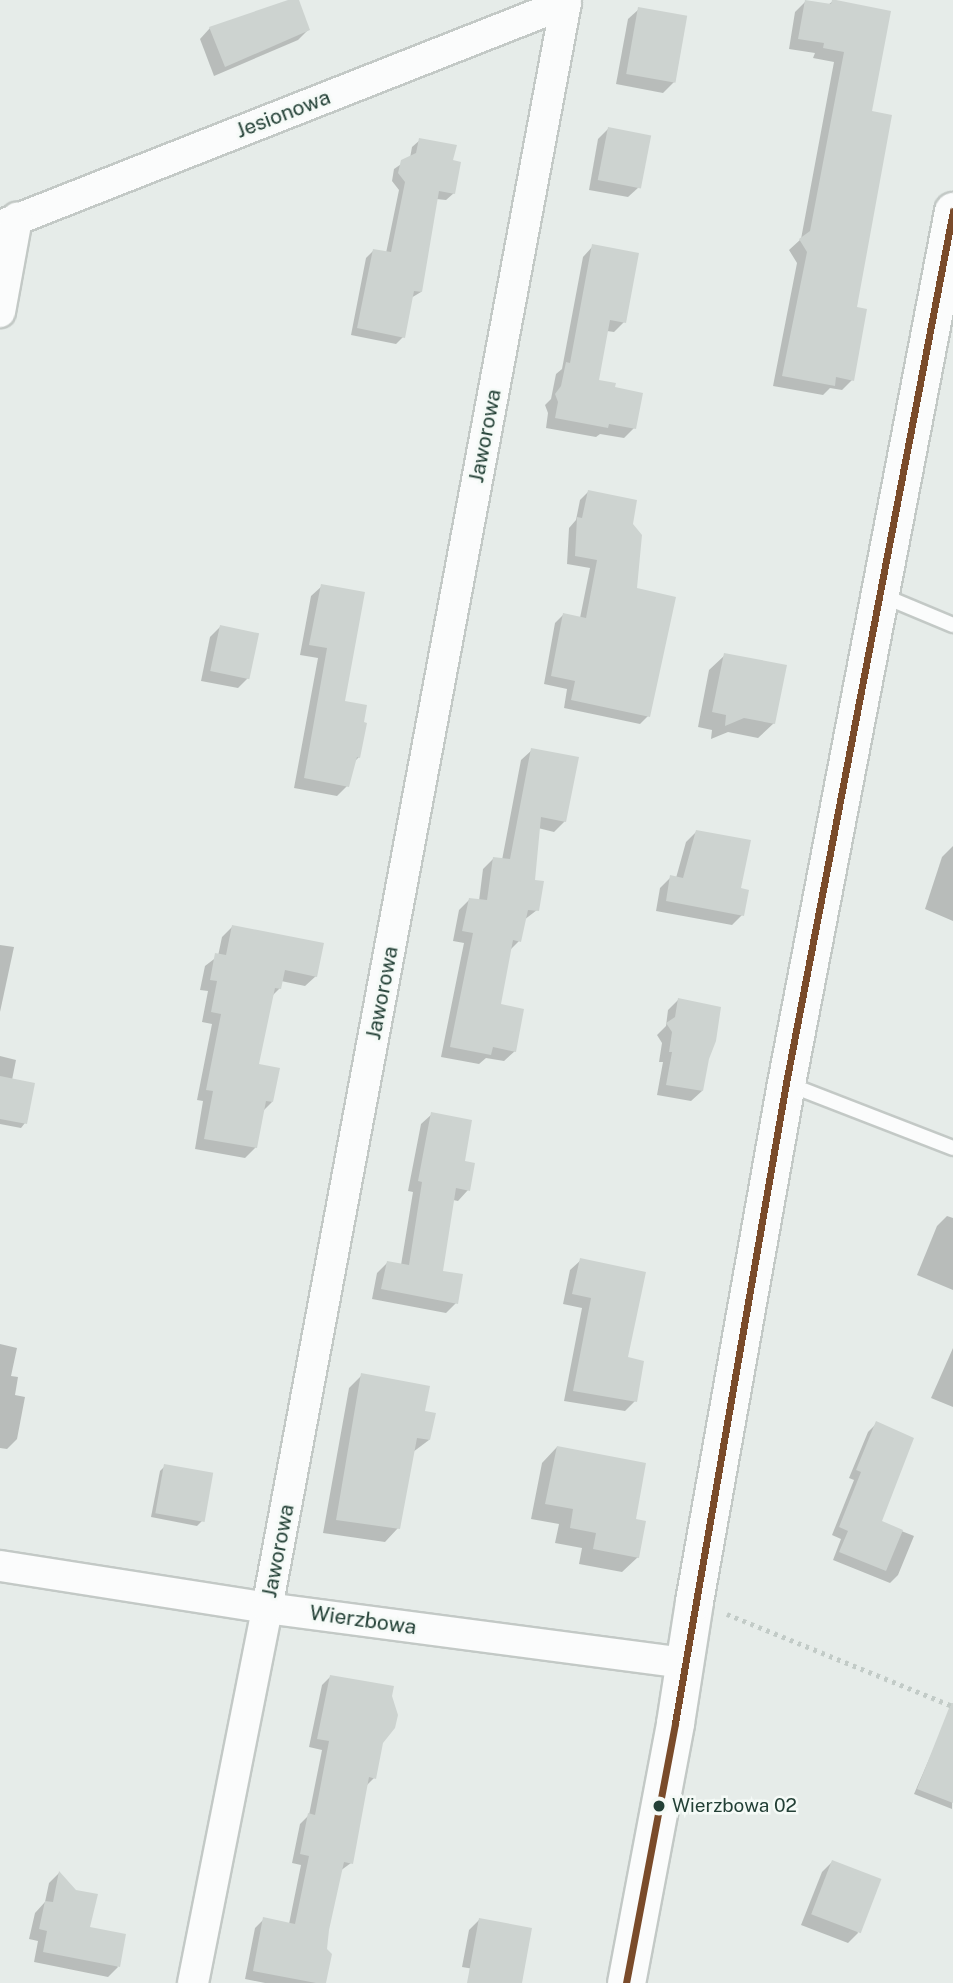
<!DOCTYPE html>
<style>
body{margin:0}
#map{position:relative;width:953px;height:1983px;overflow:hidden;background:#e6ece9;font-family:"Public Sans",sans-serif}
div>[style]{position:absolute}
.shadow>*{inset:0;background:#0003}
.building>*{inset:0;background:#cdd3d0;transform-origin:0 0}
.path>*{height:4.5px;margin-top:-2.25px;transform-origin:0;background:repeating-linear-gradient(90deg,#c2cbc7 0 3.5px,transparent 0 8.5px)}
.roads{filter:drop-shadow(2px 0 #c3c9c6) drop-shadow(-2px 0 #c3c9c6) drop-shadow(0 2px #c3c9c6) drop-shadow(0 -2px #c3c9c6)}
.service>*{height:14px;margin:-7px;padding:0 7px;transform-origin:7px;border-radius:7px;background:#fbfcfc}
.minor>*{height:30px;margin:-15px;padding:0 15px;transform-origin:15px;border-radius:15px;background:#fbfcfc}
.tertiary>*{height:37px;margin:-18.5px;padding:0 18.5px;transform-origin:18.5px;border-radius:18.5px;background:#fbfcfc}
.bus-1>*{height:7px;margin:-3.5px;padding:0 3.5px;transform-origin:3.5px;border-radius:3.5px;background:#7a4b2a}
.dots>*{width:19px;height:19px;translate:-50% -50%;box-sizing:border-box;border:4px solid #f5faf7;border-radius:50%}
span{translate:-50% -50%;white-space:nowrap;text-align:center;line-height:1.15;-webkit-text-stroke:5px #f5faf7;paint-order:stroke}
.bus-label{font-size:19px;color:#234036}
.left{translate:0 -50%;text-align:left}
.street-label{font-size:21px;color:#234036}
</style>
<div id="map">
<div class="shadow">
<div style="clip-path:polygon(293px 0,297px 0,308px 30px,298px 40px,214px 76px,200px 39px,210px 28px)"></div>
<div style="clip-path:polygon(833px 1px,870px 112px,852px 380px,842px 390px,830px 388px,823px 395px,773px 386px,797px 263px,789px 250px,801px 239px,834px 62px,813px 58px,815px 53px,789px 49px,795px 12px,805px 2px,828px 5px)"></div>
<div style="clip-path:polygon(639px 9px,674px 82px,663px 93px,616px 84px,628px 19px)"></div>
<div style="clip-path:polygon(609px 128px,639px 187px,628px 197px,589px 190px,598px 139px)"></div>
<div style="clip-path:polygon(420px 140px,451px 162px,454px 193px,446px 200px,436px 199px,421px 292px,411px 298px,403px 337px,396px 344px,351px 335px,366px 258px,373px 251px,386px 253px,399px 190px,392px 181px,394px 169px,410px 158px,412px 147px)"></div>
<div style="clip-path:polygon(593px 246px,624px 322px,614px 332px,607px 331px,597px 381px,613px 389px,634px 428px,624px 438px,600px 434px,596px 437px,546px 428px,548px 413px,545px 405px,551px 399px,556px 374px,562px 369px,583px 257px)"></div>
<div style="clip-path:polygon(588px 492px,631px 524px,648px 716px,640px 724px,564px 708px,567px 689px,544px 684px,555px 623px,563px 615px,580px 618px,590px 568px,567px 564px,569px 528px,576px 520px,580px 500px)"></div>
<div style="clip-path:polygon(322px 586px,343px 702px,359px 757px,354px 762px,347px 786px,337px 796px,294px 788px,318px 658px,300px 655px,311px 596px)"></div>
<div style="clip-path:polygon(220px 627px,248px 678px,238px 688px,201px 681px,210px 637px)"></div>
<div style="clip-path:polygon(725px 655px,774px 723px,758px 738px,728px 732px,711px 739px,712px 730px,698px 727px,709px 670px)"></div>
<div style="clip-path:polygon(532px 750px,565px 821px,554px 832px,538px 828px,533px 881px,537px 910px,524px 920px,519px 941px,510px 950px,499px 1005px,515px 1051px,504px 1061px,486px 1058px,479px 1064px,441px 1057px,464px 943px,453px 941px,459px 910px,470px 899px,479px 901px,483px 869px,493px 859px,502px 860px,521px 760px)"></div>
<div style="clip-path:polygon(696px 832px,739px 890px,742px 915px,732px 925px,656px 911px,660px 888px,671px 877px,676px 878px,686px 842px)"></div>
<div style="clip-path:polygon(953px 846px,953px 921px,925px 909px,942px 857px)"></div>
<div style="clip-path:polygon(232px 927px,316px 976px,305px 986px,281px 981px,280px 988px,272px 996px,257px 1066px,272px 1102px,263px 1111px,256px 1147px,245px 1158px,195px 1149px,203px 1101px,197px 1100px,212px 1024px,202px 1022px,208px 991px,200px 990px,205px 966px,218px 956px,222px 937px)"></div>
<div style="clip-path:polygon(0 945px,14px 947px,0 1012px)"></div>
<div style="clip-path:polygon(678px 1000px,702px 1091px,691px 1101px,657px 1095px,663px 1062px,659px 1062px,662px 1043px,657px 1035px,666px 1026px,668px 1010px)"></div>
<div style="clip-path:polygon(0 1056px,16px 1060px,12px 1080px,25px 1123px,21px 1128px,0 1124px)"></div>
<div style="clip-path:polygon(432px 1114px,463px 1163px,468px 1190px,458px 1201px,453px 1200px,441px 1272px,456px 1303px,446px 1313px,372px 1299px,377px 1273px,387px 1263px,401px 1265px,413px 1192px,408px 1191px,421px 1124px)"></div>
<div style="clip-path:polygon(947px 1216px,953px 1218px,953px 1290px,917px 1275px,937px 1226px)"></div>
<div style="clip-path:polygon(581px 1260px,626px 1359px,635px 1401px,625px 1411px,564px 1401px,582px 1308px,563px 1304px,570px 1270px)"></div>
<div style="clip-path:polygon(0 1344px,17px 1348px,11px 1376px,18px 1377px,15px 1395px,25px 1397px,17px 1439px,7px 1449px,0 1448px)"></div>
<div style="clip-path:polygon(953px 1348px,953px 1407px,931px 1398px)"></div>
<div style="clip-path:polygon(362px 1375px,423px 1413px,429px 1440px,413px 1452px,398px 1528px,385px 1542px,323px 1533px,349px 1388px)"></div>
<div style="clip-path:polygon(876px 1424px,879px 1522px,914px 1536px,898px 1575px,890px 1583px,833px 1560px,841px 1539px,832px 1535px,854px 1480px,849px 1478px,868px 1432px)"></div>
<div style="clip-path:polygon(557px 1447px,634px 1521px,638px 1557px,622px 1572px,579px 1564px,582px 1548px,555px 1543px,559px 1524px,531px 1519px,542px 1463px)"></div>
<div style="clip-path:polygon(165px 1466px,202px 1521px,197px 1526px,151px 1517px,160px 1471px)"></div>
<div style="clip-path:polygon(331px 1676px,382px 1742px,374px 1778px,366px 1786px,351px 1863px,340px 1871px,327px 1930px,324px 1983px,265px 1983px,245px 1979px,255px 1928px,264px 1919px,289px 1924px,301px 1865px,292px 1863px,300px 1824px,309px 1815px,322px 1750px,309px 1747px,322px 1685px)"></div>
<div style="clip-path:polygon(937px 1741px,953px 1748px,952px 1809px,914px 1794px)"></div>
<div style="clip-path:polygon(832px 1862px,858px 1933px,848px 1943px,801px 1925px,822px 1872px)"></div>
<div style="clip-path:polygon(59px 1873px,88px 1928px,118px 1967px,108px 1977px,34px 1962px,38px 1941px,29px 1939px,35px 1913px,45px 1902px,49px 1883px)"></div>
<div style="clip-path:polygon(479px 1920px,530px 1929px,521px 1983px,477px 1983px,480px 1970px,462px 1967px,469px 1930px)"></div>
</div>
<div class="building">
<div style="clip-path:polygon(288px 0,299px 0,310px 30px,225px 67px,209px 27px)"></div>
<div style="clip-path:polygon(805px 0,831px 4px,832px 0,836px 0,891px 11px,872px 111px,892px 115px,857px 307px,867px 309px,854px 381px,836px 377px,835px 386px,782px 376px,807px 252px,799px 239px,810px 231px,844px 52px,823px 48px,824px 43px,798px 39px)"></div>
<div style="left:638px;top:7px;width:50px;height:68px;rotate:10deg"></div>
<div style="left:608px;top:127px;width:44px;height:54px;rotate:11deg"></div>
<div style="clip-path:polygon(419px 138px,457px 145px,453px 160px,461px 162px,455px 194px,439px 191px,422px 292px,414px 291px,405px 338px,357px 328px,373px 249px,391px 252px,405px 182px,398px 173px,401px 160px,416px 153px)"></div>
<div style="clip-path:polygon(592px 244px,639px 253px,626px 323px,610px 320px,599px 380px,616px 383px,615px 387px,643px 393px,636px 429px,609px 424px,608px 428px,555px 418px,558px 402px,555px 394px,561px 386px,566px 362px,570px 363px)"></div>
<div style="clip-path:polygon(588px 490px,637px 500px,633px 524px,642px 535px,637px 588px,676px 597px,650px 717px,571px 700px,575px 681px,551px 676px,563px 613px,586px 618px,597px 560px,575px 556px,577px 517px,582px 518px)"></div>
<div style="clip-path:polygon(321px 584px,365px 592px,345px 701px,367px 705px,364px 722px,367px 723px,360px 758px,357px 757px,349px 787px,304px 778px,327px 648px,309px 645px)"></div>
<div style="left:220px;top:625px;width:40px;height:47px;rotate:12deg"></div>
<div style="clip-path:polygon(724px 653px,787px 665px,775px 724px,744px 718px,725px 726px,726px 715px,712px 712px)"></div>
<div style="clip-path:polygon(531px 748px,579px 757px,566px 822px,541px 817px,535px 880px,544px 881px,539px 911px,528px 910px,521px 942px,513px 940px,501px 1004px,524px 1009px,516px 1052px,493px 1047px,491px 1055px,450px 1047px,473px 933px,462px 931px,469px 898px,487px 900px,493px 857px,510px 859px)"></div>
<div style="clip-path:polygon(696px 830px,751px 840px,741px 888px,749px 890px,744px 916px,666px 901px,670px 875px,683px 878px)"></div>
<div style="clip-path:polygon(232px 925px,324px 943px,317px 977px,285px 970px,281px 989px,275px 988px,259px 1064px,280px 1068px,273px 1102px,266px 1101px,257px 1148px,204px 1139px,213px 1091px,206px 1090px,221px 1014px,211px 1012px,217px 981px,210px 980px,215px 953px,226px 955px)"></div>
<div style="clip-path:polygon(678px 998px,721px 1007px,716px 1041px,709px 1059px,703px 1091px,666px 1085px,672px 1052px,669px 1052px,672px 1032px,666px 1023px,675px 1017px)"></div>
<div style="clip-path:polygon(0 1076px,35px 1083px,27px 1124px,0 1119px)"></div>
<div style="clip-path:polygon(431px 1112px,472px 1120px,465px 1161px,475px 1163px,470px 1191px,456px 1188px,443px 1271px,463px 1274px,458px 1304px,381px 1289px,387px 1261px,409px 1265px,422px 1182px,418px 1181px)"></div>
<div style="clip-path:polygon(580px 1258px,646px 1272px,628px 1357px,644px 1361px,637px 1402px,573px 1391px,591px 1298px,572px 1294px)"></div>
<div style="clip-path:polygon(361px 1373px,430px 1386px,425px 1411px,436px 1413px,430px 1440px,417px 1438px,400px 1529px,336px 1520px)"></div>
<div style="clip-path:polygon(876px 1421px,914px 1438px,882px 1521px,903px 1530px,886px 1571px,839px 1552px,848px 1531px,839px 1527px,861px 1472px,856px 1470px)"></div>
<div style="clip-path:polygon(557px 1446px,646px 1463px,636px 1519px,646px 1521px,639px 1558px,593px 1549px,596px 1533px,570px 1528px,573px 1509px,545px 1504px)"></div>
<div style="left:164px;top:1464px;width:50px;height:50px;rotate:10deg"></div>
<div style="clip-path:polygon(330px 1675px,394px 1686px,392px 1696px,398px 1715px,395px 1728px,383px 1743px,376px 1779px,369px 1777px,353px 1864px,344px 1862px,329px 1930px,327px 1949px,332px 1954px,326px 1983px,316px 1983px,253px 1971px,263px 1917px,295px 1924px,309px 1856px,300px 1854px,308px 1813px,315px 1815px,329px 1741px,317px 1739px)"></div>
<div style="clip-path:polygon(951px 1703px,953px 1703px,953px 1803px,917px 1789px)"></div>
<div style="left:832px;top:1860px;width:53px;height:58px;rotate:21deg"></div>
<div style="clip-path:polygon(59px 1871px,76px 1890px,98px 1894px,90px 1927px,126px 1934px,120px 1967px,43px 1952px,47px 1931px,39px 1929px,45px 1901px,53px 1902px)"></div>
<div style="clip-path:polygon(479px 1918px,532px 1928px,522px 1983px,467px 1983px)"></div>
</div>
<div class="path">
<div style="left:727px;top:1614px;width:244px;rotate:22.2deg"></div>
</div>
<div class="roads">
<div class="service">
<div style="left:881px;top:595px;width:78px;rotate:22.6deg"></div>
<div style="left:788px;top:1084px;width:177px;rotate:21.2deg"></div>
</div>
<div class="minor">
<div style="left:0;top:226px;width:608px;rotate:-21.5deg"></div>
<div style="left:0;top:312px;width:96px;rotate:-79.7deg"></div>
<div style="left:0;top:1566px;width:270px;rotate:8.9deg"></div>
<div style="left:267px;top:1608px;width:422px;rotate:7.5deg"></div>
<div style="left:193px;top:1983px;width:382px;rotate:-78.8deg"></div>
<div style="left:267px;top:1608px;width:1633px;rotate:-79.45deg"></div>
</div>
<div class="tertiary">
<div style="left:626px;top:1983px;width:265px;rotate:-79.3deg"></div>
<div style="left:675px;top:1723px;width:123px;rotate:-81.1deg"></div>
<div style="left:694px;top:1601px;width:526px;rotate:-79.93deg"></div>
<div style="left:786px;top:1083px;width:888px;rotate:-79.16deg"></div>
</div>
</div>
<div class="bus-1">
<div style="left:626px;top:1983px;width:265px;rotate:-79.3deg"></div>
<div style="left:675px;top:1723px;width:650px;rotate:-80.16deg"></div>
<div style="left:786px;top:1083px;width:888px;rotate:-79.16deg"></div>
</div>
<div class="dots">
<div style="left:659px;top:1806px;background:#234036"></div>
</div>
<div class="bus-label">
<span class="left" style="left:672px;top:1806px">Wierzbowa 02</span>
</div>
<div class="street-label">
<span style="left:283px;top:114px;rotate:-21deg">Jesionowa</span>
<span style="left:485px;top:436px;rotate:-79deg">Jaworowa</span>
<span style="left:382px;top:993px;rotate:-79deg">Jaworowa</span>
<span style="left:278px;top:1551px;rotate:-79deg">Jaworowa</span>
<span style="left:363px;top:1620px;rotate:8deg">Wierzbowa</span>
</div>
</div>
